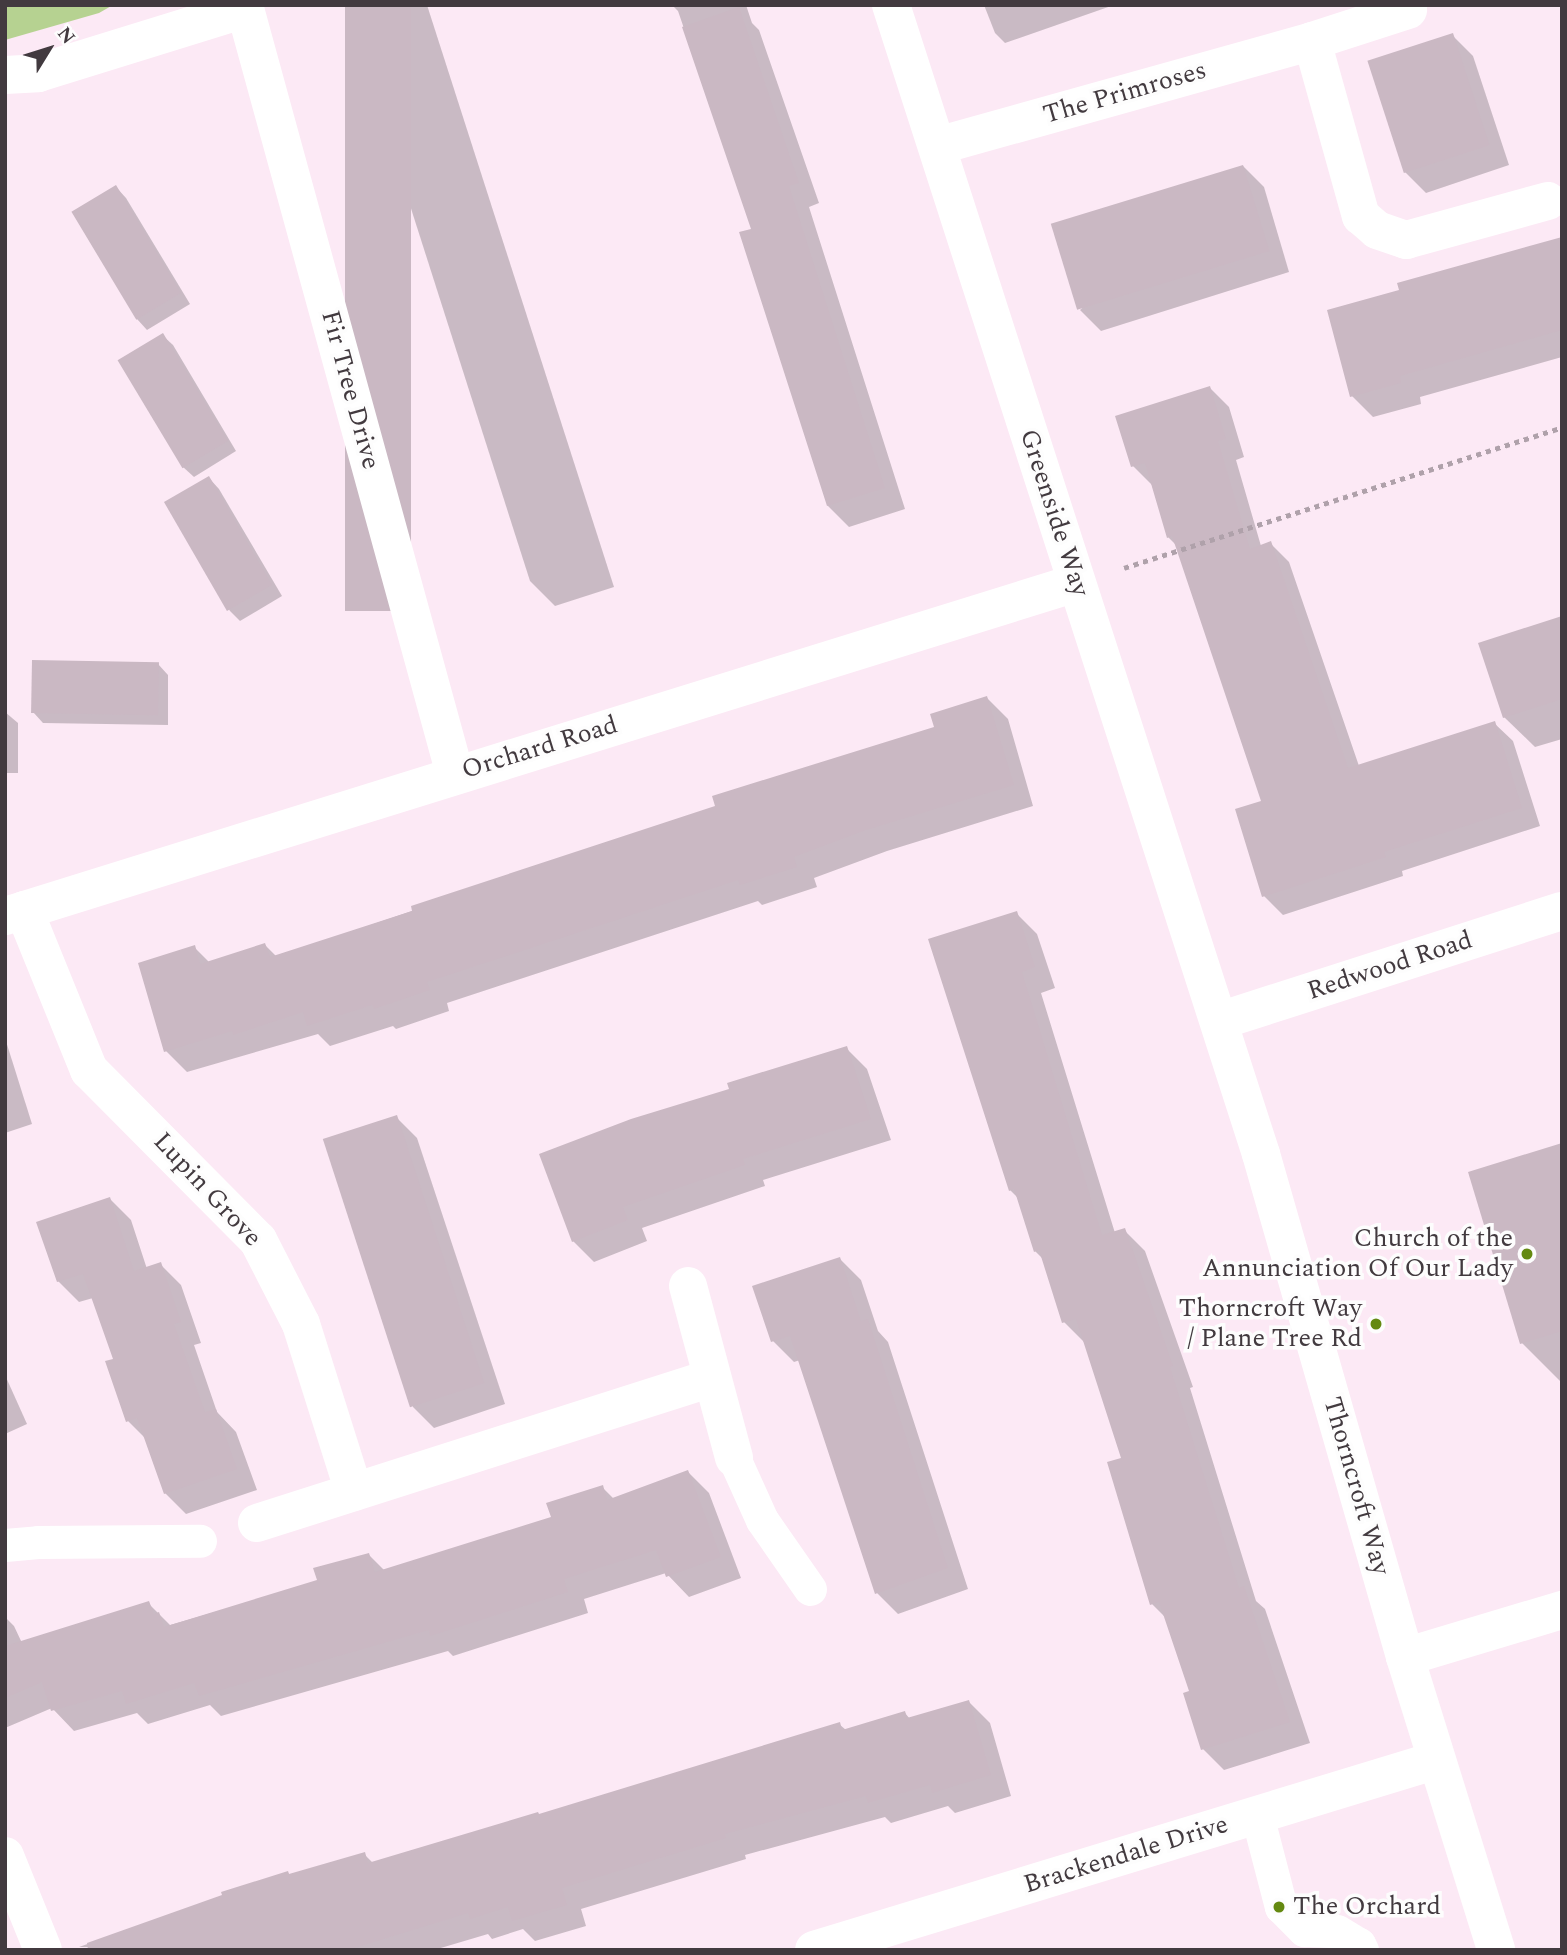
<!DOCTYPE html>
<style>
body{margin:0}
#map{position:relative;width:1567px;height:1955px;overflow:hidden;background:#fce9f5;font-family:Spectral,serif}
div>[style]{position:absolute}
.green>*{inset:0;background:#b6d291}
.shadow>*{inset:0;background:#0003}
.building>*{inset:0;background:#cab8c3;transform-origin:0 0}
.path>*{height:4.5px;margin-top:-2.25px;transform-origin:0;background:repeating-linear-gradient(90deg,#afa1aa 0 5px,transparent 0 10px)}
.lane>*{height:33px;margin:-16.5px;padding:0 16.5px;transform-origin:16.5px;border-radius:16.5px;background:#fff}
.street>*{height:38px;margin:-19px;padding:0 19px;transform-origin:19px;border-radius:19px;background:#fff}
.secondary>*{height:38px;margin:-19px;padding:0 19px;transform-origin:19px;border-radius:19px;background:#fff}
.dots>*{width:19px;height:19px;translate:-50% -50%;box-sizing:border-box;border:4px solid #fdfdfd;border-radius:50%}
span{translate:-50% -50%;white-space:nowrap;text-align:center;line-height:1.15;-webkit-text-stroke:7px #fdfdfd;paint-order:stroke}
.street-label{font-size:26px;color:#423a3f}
.poi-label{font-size:26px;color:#423a3f}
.right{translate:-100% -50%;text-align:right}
.left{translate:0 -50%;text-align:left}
.frame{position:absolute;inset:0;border:7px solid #423a3f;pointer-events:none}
.north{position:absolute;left:14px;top:14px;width:70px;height:70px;-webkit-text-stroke:5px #fdfdfd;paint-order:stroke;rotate:52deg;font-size:19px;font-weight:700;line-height:28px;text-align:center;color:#423a3f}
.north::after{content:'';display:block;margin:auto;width:24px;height:32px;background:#423a3f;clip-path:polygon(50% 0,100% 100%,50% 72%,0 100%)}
</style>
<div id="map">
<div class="green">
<div style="clip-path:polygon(5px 5px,113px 5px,99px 13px,5px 40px)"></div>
</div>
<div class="shadow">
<div style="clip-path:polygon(346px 5px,427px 5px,614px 587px,555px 606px,530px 581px)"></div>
<div style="clip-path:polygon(672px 5px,746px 5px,752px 23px,759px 30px,819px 203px,809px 207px,905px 509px,849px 527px,828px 506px,753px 230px,678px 11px)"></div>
<div style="clip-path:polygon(984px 5px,1114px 5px,1005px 43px,995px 33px)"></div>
<div style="clip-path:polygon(1452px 35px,1473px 56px,1509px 165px,1426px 193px,1405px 172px)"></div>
<div style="clip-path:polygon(1243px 166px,1264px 187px,1289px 272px,1101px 331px,1080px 310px)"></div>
<div style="clip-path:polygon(116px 187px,126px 198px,190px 304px,147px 330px,137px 319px,73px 213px)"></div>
<div style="clip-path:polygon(1562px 239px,1562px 357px,1420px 397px,1421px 404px,1373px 417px,1352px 396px)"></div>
<div style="clip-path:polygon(162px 335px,173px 345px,236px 451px,194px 477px,183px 467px)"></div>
<div style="clip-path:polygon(1210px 388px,1229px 407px,1244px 457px,1236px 460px,1261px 546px,1270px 543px,1289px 562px,1359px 766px,1494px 723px,1513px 741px,1540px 826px,1402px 871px,1403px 876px,1283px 915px,1264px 896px,1264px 802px,1176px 545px,1168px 537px,1152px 485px,1133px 466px)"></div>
<div style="clip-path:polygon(209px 478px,219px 489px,282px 596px,240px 621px,230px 611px,166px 504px)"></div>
<div style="clip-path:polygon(1562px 618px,1562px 739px,1535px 747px,1504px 717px)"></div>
<div style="clip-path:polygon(158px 664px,168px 675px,168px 725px,43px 723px,33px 712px)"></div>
<div style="clip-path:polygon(987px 698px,1008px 719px,1033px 806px,887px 851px,814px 878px,817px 887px,762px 905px,758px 901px,447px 1003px,449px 1011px,396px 1029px,393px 1026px,330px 1046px,318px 1034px,187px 1072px,166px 1051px,194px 947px,210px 963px,265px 945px,277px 957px,717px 807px,936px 728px)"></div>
<div style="clip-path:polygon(5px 712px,18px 723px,18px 773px,5px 773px)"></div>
<div style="clip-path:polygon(1016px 913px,1037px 934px,1055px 988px,1041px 993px,1115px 1233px,1124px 1230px,1145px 1251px,1193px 1387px,1190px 1388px,1256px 1601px,1265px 1609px,1310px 1743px,1224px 1770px,1203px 1749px,1191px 1692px,1166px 1618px,1152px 1604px,1123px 1459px,1086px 1344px,1064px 1322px,1044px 1260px,1035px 1251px,1018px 1198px,1010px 1190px)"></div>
<div style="clip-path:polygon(5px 1038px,32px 1124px,5px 1133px)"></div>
<div style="clip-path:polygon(846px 1048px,867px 1069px,891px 1140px,763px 1180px,765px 1186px,642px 1228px,647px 1241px,594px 1262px,573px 1241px,731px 1090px)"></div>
<div style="clip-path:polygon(396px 1117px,417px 1138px,505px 1404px,434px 1428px,413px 1407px)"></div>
<div style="clip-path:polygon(1562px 1145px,1562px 1381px,1560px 1381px,1522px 1343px)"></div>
<div style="clip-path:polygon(110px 1199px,131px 1220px,147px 1269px,160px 1264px,181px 1285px,201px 1343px,194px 1345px,217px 1412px,236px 1432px,257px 1490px,186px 1514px,165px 1493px,147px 1440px,128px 1421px,115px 1360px,93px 1298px,79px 1302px,58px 1281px)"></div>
<div style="clip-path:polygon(840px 1259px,861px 1280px,878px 1331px,888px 1342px,968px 1589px,898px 1614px,877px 1593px,800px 1360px,794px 1362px,773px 1341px)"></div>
<div style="clip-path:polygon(5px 1375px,27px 1424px,5px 1434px)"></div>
<div style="clip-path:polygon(688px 1472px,709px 1493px,741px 1578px,689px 1597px,666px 1573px,584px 1599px,588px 1613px,453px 1656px,448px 1651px,221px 1716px,210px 1705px,148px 1724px,137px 1713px,74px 1731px,52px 1708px,5px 1728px,5px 1617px,14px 1626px,22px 1643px,148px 1603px,170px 1625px,319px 1582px,369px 1555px,385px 1571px,553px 1518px,602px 1487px,614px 1499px)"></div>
<div style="clip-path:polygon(969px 1702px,990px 1723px,1011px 1796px,955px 1813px,948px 1806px,891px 1823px,885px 1817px,745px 1855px,746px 1859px,581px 1909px,586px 1926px,535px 1941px,523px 1929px,492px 1939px,488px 1934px,434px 1950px,79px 1947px,288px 1873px,291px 1876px,364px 1854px,373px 1863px,540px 1816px,839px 1724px,846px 1730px,905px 1713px,910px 1719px)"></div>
</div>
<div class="building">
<div style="left:345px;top:5px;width:66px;height:606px"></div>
<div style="clip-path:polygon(739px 7px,799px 183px,789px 186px,885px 488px,827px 506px,739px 232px,751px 229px,682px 27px)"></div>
<div style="left:1453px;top:33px;width:118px;height:90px;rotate:72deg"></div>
<div style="left:1243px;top:165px;width:90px;height:201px;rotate:73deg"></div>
<div style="left:116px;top:185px;width:126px;height:52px;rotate:59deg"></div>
<div style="clip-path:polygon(1562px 237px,1562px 330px,1400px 376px,1401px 383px,1350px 397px,1327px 310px,1399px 290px,1397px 283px)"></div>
<div style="left:163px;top:333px;width:126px;height:53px;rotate:59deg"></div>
<div style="clip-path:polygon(1210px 386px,1226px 439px,1218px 441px,1250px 549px,1271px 541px,1348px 768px,1495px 721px,1522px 808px,1384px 852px,1386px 857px,1262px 897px,1235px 809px,1261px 801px,1172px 536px,1167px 538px,1145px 463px,1131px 467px,1115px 416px)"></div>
<div style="left:209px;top:476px;width:126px;height:52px;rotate:60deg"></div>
<div style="clip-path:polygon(1562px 616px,1562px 699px,1503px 718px,1478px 643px)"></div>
<div style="left:32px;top:660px;width:127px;height:53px;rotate:1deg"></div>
<div style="clip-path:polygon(987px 696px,1014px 785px,866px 830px,794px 857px,797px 867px,740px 885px,738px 880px,427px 982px,430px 990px,374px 1009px,372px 1005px,307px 1026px,303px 1012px,233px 1035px,232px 1031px,164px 1052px,138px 963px,195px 945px,200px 964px,265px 943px,270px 957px,412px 911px,411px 906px,715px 806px,712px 796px,934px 727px,930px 714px)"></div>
<div style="clip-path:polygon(1017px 911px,1035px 967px,1022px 972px,1102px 1235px,1125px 1228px,1173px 1366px,1170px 1367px,1239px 1588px,1244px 1586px,1290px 1722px,1201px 1750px,1183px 1693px,1189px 1691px,1159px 1602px,1150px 1605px,1107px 1462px,1121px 1458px,1076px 1319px,1062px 1323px,1039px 1250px,1034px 1252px,1014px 1189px,1009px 1191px,928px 939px)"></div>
<div style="clip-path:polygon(847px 1046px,871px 1119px,743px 1159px,745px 1165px,623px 1207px,628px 1220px,572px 1242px,539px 1154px,631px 1119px,729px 1089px,727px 1083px)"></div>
<div style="left:397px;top:1115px;width:282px;height:78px;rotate:72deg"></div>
<div style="clip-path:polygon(1562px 1143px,1562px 1331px,1520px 1344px,1468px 1172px)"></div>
<div style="clip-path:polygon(110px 1197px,134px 1271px,161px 1262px,181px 1322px,174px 1324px,205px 1412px,216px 1409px,237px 1469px,164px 1494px,137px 1418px,126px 1422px,105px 1361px,113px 1359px,83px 1274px,57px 1282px,36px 1222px)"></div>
<div style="clip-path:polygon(840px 1257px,861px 1321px,868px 1319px,948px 1568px,875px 1594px,790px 1336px,771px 1342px,752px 1286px)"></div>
<div style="clip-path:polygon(688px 1470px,721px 1557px,666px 1577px,656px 1550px,564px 1579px,568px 1592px,487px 1618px,430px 1636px,429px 1630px,199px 1696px,194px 1683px,126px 1704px,122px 1691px,51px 1711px,42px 1682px,5px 1698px,5px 1646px,149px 1601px,154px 1614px,159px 1612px,164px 1627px,317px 1580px,313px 1568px,369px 1553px,375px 1572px,551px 1517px,546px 1503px,603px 1485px,607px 1500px)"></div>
<div style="clip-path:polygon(969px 1700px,991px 1775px,932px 1793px,930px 1785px,868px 1803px,866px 1796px,725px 1834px,726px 1838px,562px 1888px,567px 1905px,512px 1921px,508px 1907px,470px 1919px,468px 1913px,348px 1950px,88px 1950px,87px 1943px,222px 1895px,221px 1892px,288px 1871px,289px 1874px,365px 1852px,368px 1863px,538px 1812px,539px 1814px,840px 1722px,842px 1730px,905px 1711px,907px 1718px)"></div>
</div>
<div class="path">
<div style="left:1124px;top:568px;width:460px;rotate:-17.8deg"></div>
</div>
<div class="lane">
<div style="left:734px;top:1458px;width:68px;rotate:65.7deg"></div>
<div style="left:762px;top:1520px;width:84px;rotate:55.2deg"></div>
<div style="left:5px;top:1545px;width:33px;rotate:-5deg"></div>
<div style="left:38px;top:1542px;width:162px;rotate:-0.4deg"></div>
<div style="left:1257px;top:1815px;width:95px;rotate:75.4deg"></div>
<div style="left:1281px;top:1907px;width:33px;rotate:45deg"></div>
<div style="left:1304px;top:1930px;width:33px;rotate:2deg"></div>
<div style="left:1337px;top:1931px;width:26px;rotate:31deg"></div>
<div style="left:1359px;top:1944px;width:7px;rotate:63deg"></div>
</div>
<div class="street">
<div style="left:244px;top:5px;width:797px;rotate:74.66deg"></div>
<div style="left:1312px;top:41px;width:182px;rotate:74.4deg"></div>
<div style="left:1361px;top:216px;width:21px;rotate:41deg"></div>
<div style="left:1377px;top:230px;width:31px;rotate:19deg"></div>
<div style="left:1406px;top:240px;width:147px;rotate:-15.4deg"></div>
<div style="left:5px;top:75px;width:33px;rotate:-3deg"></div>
<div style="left:38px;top:73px;width:217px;rotate:-17.2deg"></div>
<div style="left:937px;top:146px;width:389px;rotate:-15.6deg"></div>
<div style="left:1312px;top:41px;width:101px;rotate:-17.9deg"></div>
<div style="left:24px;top:910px;width:173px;rotate:67.9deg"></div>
<div style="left:89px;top:1070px;width:240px;rotate:45.2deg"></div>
<div style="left:258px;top:1240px;width:94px;rotate:62.9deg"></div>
<div style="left:301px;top:1324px;width:176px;rotate:72.5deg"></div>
<div style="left:1219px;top:1021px;width:360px;rotate:-17.8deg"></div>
<div style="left:688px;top:1286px;width:178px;rotate:75deg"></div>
<div style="left:257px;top:1523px;width:476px;rotate:-17.7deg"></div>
<div style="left:1405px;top:1657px;width:164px;rotate:-16.7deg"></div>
<div style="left:5px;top:1856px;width:101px;rotate:68deg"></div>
<div style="left:814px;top:1950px;width:651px;rotate:-16.96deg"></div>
</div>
<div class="secondary">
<div style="left:891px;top:5px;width:1207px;rotate:72.15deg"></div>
<div style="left:1261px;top:1154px;width:523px;rotate:74.02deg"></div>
<div style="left:1405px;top:1657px;width:307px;rotate:72.7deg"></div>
<div style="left:5px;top:916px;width:1122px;rotate:-17.27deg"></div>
</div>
<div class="dots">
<div style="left:1527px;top:1254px;background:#648910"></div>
<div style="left:1376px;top:1324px;background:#648910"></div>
<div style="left:1279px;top:1907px;background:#648910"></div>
</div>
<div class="street-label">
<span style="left:1125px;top:93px;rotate:-16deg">The Primroses</span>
<span style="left:350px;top:390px;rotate:75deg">Fir Tree Drive</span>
<span style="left:1054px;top:513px;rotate:72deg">Greenside Way</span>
<span style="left:540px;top:748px;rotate:-17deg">Orchard Road</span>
<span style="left:1390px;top:966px;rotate:-18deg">Redwood Road</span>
<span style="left:207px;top:1190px;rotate:47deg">Lupin Grove</span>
<span style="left:1356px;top:1486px;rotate:74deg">Thorncroft Way</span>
<span style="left:1126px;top:1855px;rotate:-17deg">Brackendale Drive</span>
</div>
<div class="poi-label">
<span class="right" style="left:1513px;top:1254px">Church of the<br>Annunciation Of Our Lady</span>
<span class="right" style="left:1362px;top:1324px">Thorncroft Way<br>/ Plane Tree Rd</span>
<span class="left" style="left:1293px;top:1907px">The Orchard</span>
</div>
<div class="frame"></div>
<div class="north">N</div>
</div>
